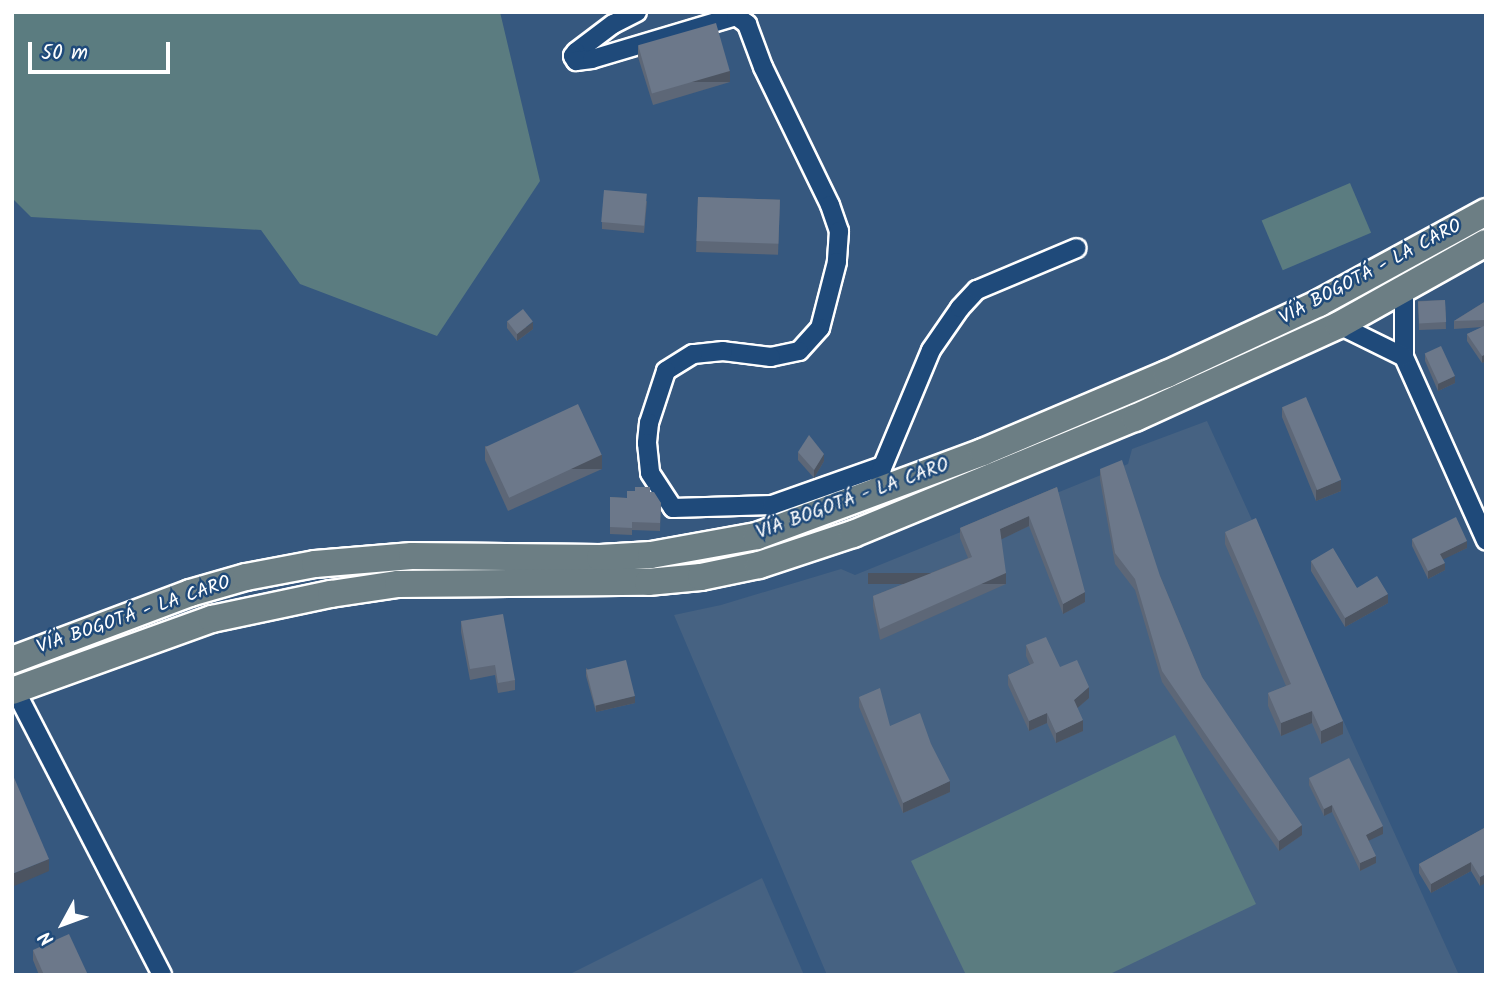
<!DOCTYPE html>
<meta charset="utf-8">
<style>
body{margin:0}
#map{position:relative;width:1498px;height:987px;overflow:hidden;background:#36587f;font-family:Kalam,sans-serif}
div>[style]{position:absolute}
.built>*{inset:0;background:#466282}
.green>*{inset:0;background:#5b7c80;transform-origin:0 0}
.roads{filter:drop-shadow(2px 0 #fff) drop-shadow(-2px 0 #fff) drop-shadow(0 2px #fff) drop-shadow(0 -2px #fff)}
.minor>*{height:18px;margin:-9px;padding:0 9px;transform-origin:9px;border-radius:9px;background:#1f4a7a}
.primary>*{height:26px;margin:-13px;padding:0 13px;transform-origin:13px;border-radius:13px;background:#6c7e84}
.wall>*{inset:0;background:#5d6777;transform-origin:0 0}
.shaded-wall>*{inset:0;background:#4c5461;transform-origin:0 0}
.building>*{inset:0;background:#6c788a;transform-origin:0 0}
span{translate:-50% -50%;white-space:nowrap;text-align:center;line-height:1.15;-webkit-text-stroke:5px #1f4a7a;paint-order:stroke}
.street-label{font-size:19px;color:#fff}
.frame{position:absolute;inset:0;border:14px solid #fff;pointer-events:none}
.north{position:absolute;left:28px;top:889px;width:70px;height:70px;-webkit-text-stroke:5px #1f4a7a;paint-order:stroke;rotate:229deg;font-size:19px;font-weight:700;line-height:28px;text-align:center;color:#fff}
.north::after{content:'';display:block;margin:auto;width:24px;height:32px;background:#fff;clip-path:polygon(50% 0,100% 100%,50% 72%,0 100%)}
.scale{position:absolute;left:28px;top:42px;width:142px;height:32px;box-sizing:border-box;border:4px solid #fff;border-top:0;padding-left:9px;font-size:21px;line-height:24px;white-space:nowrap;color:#fff;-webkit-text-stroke:5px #1f4a7a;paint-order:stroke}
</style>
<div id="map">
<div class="built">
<div style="clip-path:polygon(1207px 421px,1459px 975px,827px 975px,674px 615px,721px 605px,841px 569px,855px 575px,1128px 464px,1132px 449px)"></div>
<div style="clip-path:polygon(762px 878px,804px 975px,568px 975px)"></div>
</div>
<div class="green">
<div style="clip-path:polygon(12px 12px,500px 12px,540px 181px,437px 336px,300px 284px,261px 230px,31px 217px,12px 198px)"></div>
<div style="left:1350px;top:183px;width:54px;height:96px;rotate:67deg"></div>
<div style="clip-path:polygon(1175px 735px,1256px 904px,1108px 975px,966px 975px,911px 861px)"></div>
</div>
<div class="roads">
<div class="minor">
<div style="left:637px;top:12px;width:27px;rotate:153deg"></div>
<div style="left:613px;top:24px;width:46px;rotate:142.9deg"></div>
<div style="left:576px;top:52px;width:5px;rotate:127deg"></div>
<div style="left:573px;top:56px;width:6px;rotate:59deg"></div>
<div style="left:576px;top:61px;width:16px;rotate:-7deg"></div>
<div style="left:592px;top:59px;width:150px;rotate:-16.6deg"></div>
<div style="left:736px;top:16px;width:14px;rotate:36deg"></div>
<div style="left:747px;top:24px;width:46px;rotate:69.6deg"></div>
<div style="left:763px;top:67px;width:153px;rotate:64.1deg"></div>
<div style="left:830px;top:205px;width:28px;rotate:71deg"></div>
<div style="left:839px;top:231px;width:31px;rotate:94deg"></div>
<div style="left:837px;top:262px;width:68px;rotate:104.4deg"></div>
<div style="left:820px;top:328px;width:31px;rotate:132deg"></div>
<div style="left:799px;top:351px;width:29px;rotate:168deg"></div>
<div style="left:771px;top:357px;width:48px;rotate:-172.9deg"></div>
<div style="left:723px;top:351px;width:30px;rotate:174deg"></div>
<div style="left:693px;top:354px;width:32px;rotate:148deg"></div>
<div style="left:666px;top:371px;width:55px;rotate:108.1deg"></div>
<div style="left:649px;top:423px;width:20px;rotate:96deg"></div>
<div style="left:647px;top:443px;width:30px;rotate:84deg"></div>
<div style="left:650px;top:473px;width:42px;rotate:56.7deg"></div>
<div style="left:673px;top:508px;width:99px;rotate:-1.7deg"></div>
<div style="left:772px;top:505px;width:117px;rotate:-19.5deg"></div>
<div style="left:1404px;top:290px;width:67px;rotate:90deg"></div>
<div style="left:1404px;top:357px;width:201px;rotate:65.9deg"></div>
<div style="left:1339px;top:325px;width:72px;rotate:26.2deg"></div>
<div style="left:879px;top:475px;width:135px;rotate:-67.4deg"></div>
<div style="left:931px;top:350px;width:51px;rotate:-55.4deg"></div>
<div style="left:960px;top:308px;width:25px;rotate:-47deg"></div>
<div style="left:977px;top:290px;width:108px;rotate:-22.8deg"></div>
<div style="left:15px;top:690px;width:321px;rotate:62.7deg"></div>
</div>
<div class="primary">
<div style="left:12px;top:660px;width:190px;rotate:-20.6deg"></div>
<div style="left:190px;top:593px;width:58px;rotate:-15.9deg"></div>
<div style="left:246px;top:577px;width:70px;rotate:-10.7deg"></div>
<div style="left:315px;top:564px;width:97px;rotate:-4.7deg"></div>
<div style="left:412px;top:556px;width:188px;rotate:0.6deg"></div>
<div style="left:600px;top:558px;width:51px;rotate:-3.4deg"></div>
<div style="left:651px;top:555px;width:108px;rotate:-10.2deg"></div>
<div style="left:757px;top:536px;width:241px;rotate:-20.4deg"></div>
<div style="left:983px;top:452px;width:200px;rotate:-23deg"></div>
<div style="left:1167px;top:374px;width:168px;rotate:-25deg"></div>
<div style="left:1319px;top:303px;width:190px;rotate:-28.6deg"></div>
<div style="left:12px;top:691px;width:213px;rotate:-19.8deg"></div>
<div style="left:212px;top:619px;width:122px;rotate:-11.9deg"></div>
<div style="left:331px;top:594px;width:68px;rotate:-8.5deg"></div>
<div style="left:398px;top:584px;width:250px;rotate:-0.5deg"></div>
<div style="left:648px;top:582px;width:53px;rotate:-5.4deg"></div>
<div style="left:701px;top:577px;width:59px;rotate:-11.7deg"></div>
<div style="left:759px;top:565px;width:99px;rotate:-18.3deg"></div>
<div style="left:853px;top:534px;width:305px;rotate:-22.4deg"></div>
<div style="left:1135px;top:418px;width:224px;rotate:-24.5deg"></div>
<div style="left:1339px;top:325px;width:168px;rotate:-29.2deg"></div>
</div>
</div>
<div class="wall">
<div style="clip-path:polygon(638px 46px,730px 82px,653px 105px,638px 57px)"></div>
<div style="left:698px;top:197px;width:82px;height:55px;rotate:2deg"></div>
<div style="clip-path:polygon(647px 201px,644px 233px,602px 229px,602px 222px)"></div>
<div style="left:1445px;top:300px;width:29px;height:27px;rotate:88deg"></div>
<div style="clip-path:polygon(1486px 301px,1486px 361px,1482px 363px,1467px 341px,1467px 334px,1483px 327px,1454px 329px,1454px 321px)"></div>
<div style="clip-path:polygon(507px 321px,533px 329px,517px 341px,507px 328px)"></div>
<div style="clip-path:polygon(1425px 354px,1455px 383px,1438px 391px,1425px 361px)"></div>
<div style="clip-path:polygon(1282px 407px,1341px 491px,1316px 501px,1282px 417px)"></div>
<div style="clip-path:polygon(485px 446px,602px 469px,508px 511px,485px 460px)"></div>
<div style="clip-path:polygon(798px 452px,824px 461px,814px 478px,798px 460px)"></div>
<div style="clip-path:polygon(1100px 469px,1160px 576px,1202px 677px,1302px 835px,1279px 851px,1162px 682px,1135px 590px,1115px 564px,1100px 480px)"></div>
<div style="clip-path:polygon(1057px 487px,1085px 602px,1063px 614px,1029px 526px,1001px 539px,1006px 584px,880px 640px,873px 607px,873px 596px,968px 558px,960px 538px,960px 528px)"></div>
<div style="clip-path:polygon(650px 492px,661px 503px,660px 531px,632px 530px,632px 535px,610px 534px,610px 497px,627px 498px)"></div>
<div style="clip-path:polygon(1225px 532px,1343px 734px,1321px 744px,1312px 723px,1281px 736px,1268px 706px,1268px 693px,1286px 686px,1225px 544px)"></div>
<div style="clip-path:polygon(1412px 539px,1467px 548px,1443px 559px,1445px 570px,1428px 579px,1412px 546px)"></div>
<div style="clip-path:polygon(1311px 561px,1357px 588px,1388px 603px,1345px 627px,1311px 571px)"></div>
<div style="clip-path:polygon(461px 621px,515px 680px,515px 690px,498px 693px,495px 675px,470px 680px,461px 632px)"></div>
<div style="clip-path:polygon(1026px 645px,1060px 667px,1089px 698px,1077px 708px,1083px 731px,1056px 743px,1047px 723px,1029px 731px,1008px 685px,1008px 675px,1030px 665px,1026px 656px)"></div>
<div style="clip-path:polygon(586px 668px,635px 703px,596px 712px,586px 676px)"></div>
<div style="clip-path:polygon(859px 697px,890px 726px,931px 744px,950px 792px,903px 813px,859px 707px)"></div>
<div style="clip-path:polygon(1309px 778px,1383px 834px,1368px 840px,1376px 863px,1360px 871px,1332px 812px,1324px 816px,1309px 785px)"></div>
<div style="clip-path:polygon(1486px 827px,1480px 886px,1471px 871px,1431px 893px,1419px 873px,1419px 864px)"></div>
<div style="clip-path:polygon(33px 950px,88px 975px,39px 975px,33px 960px)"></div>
</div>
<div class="shaded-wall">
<div style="left:730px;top:71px;width:11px;height:80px;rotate:90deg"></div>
<div style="clip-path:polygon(533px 322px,533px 329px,517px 341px,517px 334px)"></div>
<div style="clip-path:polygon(1486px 354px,1486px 361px,1482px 363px,1482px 356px)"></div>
<div style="clip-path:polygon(1455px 376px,1455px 383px,1438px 391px,1438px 384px)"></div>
<div style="clip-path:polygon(824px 454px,824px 461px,814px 478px,814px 470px)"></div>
<div style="left:602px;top:455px;width:14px;height:103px;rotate:90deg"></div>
<div style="clip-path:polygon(1341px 480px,1341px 491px,1316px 501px,1316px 490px)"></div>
<div style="clip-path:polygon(1029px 516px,1029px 526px,1000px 540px,1000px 529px)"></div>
<div style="clip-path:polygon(1467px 541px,1467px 548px,1440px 561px,1440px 554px)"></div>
<div style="clip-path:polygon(1445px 563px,1445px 570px,1428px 579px,1428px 571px)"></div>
<div style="left:1006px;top:573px;width:11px;height:138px;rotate:90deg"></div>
<div style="clip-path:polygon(1085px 592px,1085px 602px,1063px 614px,1063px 604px)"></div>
<div style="clip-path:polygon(1388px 594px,1388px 603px,1345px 627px,1345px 618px)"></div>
<div style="clip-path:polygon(1089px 687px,1089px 698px,1074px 711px,1074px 700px)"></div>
<div style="clip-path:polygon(635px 696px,635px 703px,596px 712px,596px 704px)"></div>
<div style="clip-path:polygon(1312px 711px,1312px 723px,1281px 736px,1281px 723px)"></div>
<div style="clip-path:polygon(1047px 713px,1047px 723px,1029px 731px,1029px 721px)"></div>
<div style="clip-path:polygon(1083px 720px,1083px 731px,1056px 743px,1056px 733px)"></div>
<div style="clip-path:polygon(1343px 721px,1343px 734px,1321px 744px,1321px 731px)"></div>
<div style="clip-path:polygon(950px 781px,950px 792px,903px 813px,903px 803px)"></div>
<div style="clip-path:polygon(1332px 805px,1332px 812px,1324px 816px,1324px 809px)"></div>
<div style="clip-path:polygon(1302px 825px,1302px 835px,1279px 851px,1279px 841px)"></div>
<div style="clip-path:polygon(1383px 826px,1383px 834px,1366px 842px,1366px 835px)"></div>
<div style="clip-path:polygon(1376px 856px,1376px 863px,1360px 871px,1360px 863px)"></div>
<div style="clip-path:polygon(49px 859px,49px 871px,12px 887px,12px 874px)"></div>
<div style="clip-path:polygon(1471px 862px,1471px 871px,1431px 893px,1431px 884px)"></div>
<div style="clip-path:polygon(1486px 874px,1486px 883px,1480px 886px,1480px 877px)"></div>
</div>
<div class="building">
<div style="left:716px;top:23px;width:50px;height:81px;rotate:74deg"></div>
<div style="left:604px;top:190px;width:43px;height:32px;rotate:5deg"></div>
<div style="left:698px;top:197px;width:82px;height:44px;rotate:2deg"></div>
<div style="left:1445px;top:300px;width:22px;height:27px;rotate:87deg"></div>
<div style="clip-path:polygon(1486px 301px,1486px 320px,1454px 321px)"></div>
<div style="left:523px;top:309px;width:16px;height:20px;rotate:52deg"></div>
<div style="clip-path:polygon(1486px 325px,1486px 354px,1482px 356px,1467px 334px)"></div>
<div style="left:1441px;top:346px;width:33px;height:18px;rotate:65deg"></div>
<div style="left:1306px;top:397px;width:90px;height:26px;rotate:67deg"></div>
<div style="left:578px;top:404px;width:56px;height:102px;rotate:65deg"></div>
<div style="clip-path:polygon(809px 435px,824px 454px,814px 470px,798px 452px)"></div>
<div style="clip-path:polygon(1122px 460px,1160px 576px,1202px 677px,1302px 825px,1279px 841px,1162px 671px,1135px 579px,1115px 553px,1100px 469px)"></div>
<div style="clip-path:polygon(635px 487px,650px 487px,650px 492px,654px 492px,661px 503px,660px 523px,632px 522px,632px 528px,610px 527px,610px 497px,627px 498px,627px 491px,635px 491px)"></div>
<div style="clip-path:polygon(1057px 487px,1085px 592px,1063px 604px,1029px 516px,1000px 529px,1006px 573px,880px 629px,873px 596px,972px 557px,960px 528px)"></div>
<div style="clip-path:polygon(1456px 517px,1467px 541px,1440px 554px,1445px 563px,1428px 571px,1412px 539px)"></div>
<div style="clip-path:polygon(1256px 518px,1343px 721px,1321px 731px,1312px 711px,1281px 723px,1268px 693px,1291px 684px,1225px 532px)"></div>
<div style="clip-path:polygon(1333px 548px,1357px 588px,1377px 576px,1388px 594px,1345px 618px,1311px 561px)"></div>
<div style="clip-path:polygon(503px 614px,515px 680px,498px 683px,495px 665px,470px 669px,461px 621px)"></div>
<div style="clip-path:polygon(1046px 637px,1060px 667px,1077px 660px,1089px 687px,1074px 700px,1083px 720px,1056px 733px,1047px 713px,1029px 721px,1008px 675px,1034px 663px,1026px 645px)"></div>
<div style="left:626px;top:660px;width:37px;height:41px;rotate:76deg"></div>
<div style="clip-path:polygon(880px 688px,890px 726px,920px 713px,931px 744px,950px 781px,903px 803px,859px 697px)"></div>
<div style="clip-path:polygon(1349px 758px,1383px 826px,1366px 835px,1376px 856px,1360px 863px,1332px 805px,1324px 809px,1309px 778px)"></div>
<div style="clip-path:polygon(12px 773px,49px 859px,12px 874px)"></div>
<div style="clip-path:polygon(1486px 827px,1486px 874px,1480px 877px,1471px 862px,1431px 884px,1419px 864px)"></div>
<div style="clip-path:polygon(69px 934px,88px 975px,44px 975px,33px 950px)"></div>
</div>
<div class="street-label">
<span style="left:1371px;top:273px;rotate:-28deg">VÍA BOGOTÁ - LA CARO</span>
<span style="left:853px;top:500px;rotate:-20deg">VÍA BOGOTÁ - LA CARO</span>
<span style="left:134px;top:616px;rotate:-19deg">VÍA BOGOTÁ - LA CARO</span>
</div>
<div class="frame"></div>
<div class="north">N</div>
<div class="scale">50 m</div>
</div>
